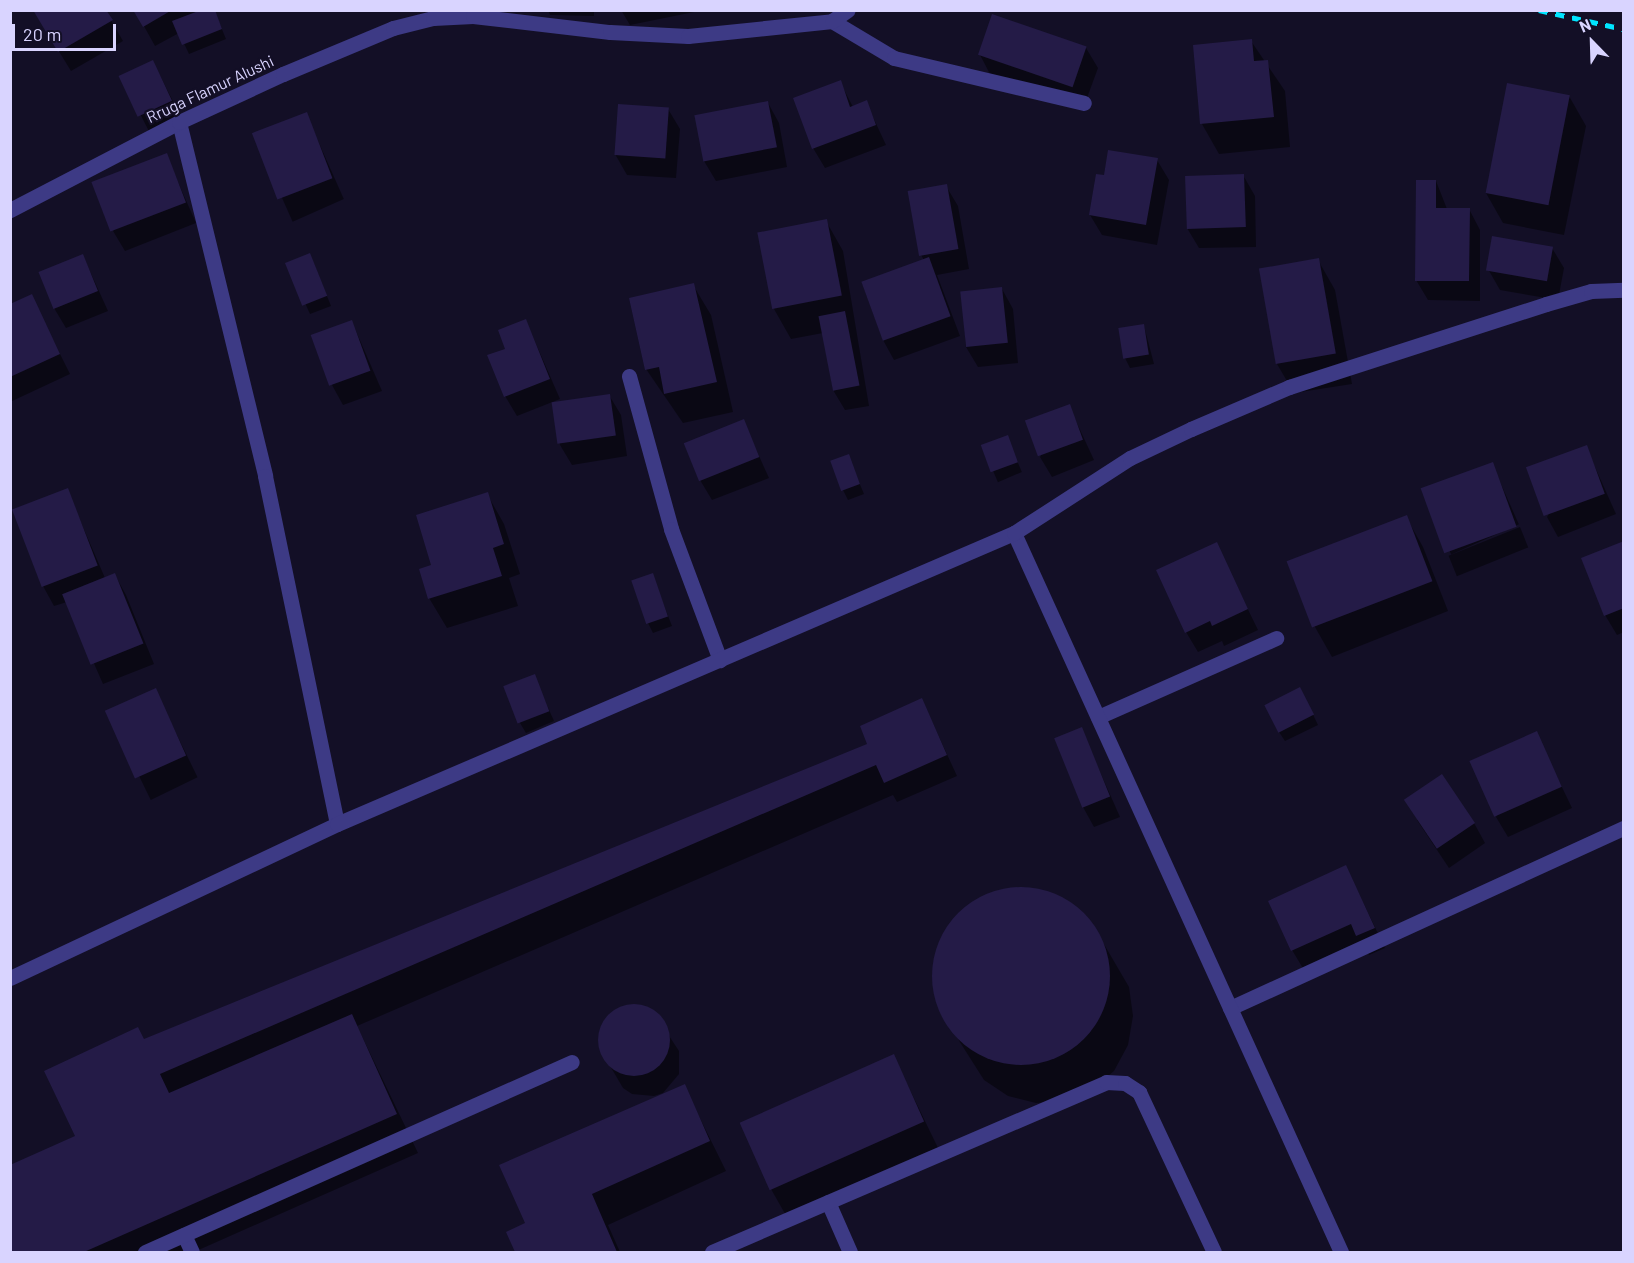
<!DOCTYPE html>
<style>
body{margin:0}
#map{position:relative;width:1634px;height:1263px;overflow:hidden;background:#130f26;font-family:Barlow,sans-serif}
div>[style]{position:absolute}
.shadow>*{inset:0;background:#0007;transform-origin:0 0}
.building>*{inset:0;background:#241b47;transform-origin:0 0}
.round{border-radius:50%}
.service>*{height:15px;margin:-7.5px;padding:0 7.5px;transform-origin:7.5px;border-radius:7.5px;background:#3d3a85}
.minor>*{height:15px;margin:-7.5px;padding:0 7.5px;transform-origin:7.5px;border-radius:7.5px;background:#3d3a85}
.rail>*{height:4.5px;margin-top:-2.25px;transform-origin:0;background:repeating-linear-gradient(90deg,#00e5ff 0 9px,transparent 0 17px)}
span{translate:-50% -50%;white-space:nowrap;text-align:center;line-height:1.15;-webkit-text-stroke:4.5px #130f26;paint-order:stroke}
.street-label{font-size:16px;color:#d9d4ff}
.frame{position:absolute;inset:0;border:12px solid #d9d4ff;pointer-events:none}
.north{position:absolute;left:1562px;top:12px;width:60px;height:60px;-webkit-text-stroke:4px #130f26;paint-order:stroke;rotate:337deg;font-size:16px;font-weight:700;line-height:24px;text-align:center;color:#d9d4ff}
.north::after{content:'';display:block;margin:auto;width:21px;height:27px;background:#d9d4ff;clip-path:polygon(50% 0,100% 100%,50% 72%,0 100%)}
.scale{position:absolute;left:12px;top:24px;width:104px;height:27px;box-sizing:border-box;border:3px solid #d9d4ff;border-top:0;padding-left:8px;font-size:18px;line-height:21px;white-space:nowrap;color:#d9d4ff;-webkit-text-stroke:4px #130f26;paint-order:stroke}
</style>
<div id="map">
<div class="shadow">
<div style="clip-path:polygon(105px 10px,123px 41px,71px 71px,44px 27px)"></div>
<div style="clip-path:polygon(135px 10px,214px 10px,226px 39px,189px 54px,179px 33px,155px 46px)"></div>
<div style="clip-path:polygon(548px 10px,594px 10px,594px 16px,550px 15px)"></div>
<div style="clip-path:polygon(621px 10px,704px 10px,630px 25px)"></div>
<div style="clip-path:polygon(1251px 41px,1285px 91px,1290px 147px,1219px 154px,1202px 124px)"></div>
<div style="clip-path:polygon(1086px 48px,1098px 68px,1084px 106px,990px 74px,979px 53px)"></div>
<div style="left:153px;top:62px;width:66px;height:35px;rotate:63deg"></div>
<div style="clip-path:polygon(840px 82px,853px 107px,866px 102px,886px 145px,825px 168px,813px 148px)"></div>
<div style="clip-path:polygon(1569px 96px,1586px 126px,1564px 235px,1503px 223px,1486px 193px)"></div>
<div style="clip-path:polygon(768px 103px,779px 123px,787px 167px,716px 181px,704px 161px,696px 116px)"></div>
<div style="clip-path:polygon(668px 109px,680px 129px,676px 178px,627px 175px,615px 154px)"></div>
<div style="left:306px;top:114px;width:93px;height:56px;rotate:66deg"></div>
<div style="clip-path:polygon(166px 155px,196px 223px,125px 251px,113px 231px)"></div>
<div style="clip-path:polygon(1157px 160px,1169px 180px,1157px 245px,1102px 235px,1090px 215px,1105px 177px)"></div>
<div style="clip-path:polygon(1243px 175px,1255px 196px,1256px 247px,1199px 248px,1187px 228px)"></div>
<div style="clip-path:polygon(1436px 181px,1447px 209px,1469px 209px,1480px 230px,1480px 301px,1428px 300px,1416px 280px)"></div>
<div style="clip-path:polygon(946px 186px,958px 206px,969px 269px,937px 275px,960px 336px,894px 360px,883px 340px,862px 283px,924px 260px,921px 255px)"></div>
<div style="clip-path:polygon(826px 221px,843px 251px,869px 406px,845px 410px,833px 390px,823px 333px,791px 339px,774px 309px)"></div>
<div style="clip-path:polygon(1552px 248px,1564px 268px,1558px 300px,1500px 290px,1488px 269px)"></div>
<div style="clip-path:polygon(83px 256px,108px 311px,66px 328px,54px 308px)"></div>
<div style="clip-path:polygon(1318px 260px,1335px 290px,1352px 384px,1294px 393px,1277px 364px)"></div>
<div style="clip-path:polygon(287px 263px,314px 264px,331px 306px,310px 314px)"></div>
<div style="clip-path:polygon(693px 285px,711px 315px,733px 412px,683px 423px,646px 369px)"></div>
<div style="clip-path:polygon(1002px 289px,1013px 309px,1018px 363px,978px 367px,966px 347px,962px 293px)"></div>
<div style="clip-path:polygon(31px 296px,70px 374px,10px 402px,10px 305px)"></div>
<div style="clip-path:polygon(526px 321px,560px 399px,517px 416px,505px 396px,507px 349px)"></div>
<div style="clip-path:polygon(352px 322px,382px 391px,343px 405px,332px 385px)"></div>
<div style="clip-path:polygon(1144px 326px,1154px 364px,1130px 368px,1125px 358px)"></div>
<div style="clip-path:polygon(609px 395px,621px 415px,627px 456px,572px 465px,560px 445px,554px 404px)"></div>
<div style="clip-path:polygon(1069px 406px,1094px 460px,1052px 477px,1040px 457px)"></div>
<div style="clip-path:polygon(743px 421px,769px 478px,712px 500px,700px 480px)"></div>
<div style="left:1007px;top:437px;width:38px;height:26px;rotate:67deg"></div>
<div style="clip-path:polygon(1586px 447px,1616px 514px,1558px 537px,1547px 517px)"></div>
<div style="clip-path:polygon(848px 456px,864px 494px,848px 500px,843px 490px)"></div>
<div style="left:1492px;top:464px;width:66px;height:74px;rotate:66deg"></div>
<div style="clip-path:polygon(67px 490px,105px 578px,115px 575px,126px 595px,154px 664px,103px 684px,67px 602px,54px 606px,43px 586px)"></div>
<div style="clip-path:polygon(487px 494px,504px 524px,520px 574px,509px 578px,518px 606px,447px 628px,429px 598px,433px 566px)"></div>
<div style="clip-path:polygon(1406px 517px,1423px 547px,1448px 611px,1332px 657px,1315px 627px,1289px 563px)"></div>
<div style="left:1520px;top:527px;width:22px;height:77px;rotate:68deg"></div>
<div style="clip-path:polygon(1624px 542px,1624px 632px,1617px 635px,1605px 615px)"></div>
<div style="clip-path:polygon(1216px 544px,1258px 630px,1224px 646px,1222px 641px,1198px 652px,1186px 632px)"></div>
<div style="clip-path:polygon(652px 575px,672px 626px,653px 633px,648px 623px)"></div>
<div style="clip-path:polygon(534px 676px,554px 721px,526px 733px,520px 723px)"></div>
<div style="left:155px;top:690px;width:97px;height:52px;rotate:64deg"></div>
<div style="clip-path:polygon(1305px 698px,1318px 725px,1285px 741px,1279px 732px)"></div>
<div style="clip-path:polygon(922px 700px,957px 776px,897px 802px,893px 795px,357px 1026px,418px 1153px,194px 1252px,10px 1252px,10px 1166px,77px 1137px,144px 1041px,872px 751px)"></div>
<div style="clip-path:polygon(1081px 729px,1120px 817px,1094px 827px,1083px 807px)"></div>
<div style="clip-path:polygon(1536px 733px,1572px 808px,1508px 837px,1496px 817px)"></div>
<div style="clip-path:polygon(1417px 820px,1474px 823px,1485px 843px,1449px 868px)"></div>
<div style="clip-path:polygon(1346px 867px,1385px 948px,1369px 955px,1362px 943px,1304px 970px,1292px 950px)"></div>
<div style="clip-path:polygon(1014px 888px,1043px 890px,1070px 902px,1091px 922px,1129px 987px,1133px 1016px,1128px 1045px,1114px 1071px,1091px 1090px,1065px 1101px,1036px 1103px,1008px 1096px,984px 1080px,944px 1017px,934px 990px,934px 961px,944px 934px,962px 911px,986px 895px)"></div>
<div style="clip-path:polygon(641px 1006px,652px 1010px,679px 1051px,679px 1074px,663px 1093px,654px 1096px,632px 1094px,623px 1088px,599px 1047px,602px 1026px,618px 1009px)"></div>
<div style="clip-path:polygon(893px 1055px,940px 1152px,788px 1219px,771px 1189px)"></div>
<div style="clip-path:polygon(684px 1086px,726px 1171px,608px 1225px,620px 1252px,516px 1252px,508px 1232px,527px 1224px)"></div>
</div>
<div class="building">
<div style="clip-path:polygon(33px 10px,106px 10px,113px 20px,58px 52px)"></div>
<div style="clip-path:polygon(133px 10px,172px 10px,143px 27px)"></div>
<div style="clip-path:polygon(201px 10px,215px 10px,222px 29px,182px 45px,172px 21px)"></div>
<div style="left:992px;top:14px;width:100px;height:43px;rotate:19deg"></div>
<div style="clip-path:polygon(1252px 39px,1254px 61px,1268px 60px,1274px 117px,1200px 124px,1193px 45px)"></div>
<div style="left:153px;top:60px;width:45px;height:38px;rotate:65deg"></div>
<div style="clip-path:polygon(841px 80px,850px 107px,867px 100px,876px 125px,812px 149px,793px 98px)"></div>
<div style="left:1507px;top:83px;width:64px;height:112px;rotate:11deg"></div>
<div style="left:768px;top:101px;width:47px;height:75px;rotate:79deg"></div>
<div style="left:618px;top:104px;width:51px;height:51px;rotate:4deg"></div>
<div style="left:307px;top:112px;width:71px;height:59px;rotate:69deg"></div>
<div style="clip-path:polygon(1108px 150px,1158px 158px,1146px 225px,1089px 215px,1096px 174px,1104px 175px)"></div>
<div style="left:167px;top:153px;width:53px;height:81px;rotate:69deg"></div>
<div style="left:1244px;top:174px;width:53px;height:59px;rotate:88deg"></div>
<div style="clip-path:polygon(1416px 180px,1436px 180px,1436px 208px,1470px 208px,1469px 281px,1415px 281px)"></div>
<div style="left:947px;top:184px;width:66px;height:40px;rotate:80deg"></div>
<div style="left:827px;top:219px;width:78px;height:71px;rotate:79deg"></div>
<div style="left:1492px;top:236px;width:62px;height:35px;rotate:10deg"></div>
<div style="left:310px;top:253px;width:46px;height:27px;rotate:68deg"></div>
<div style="left:83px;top:254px;width:40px;height:48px;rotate:68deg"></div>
<div style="left:929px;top:257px;width:63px;height:72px;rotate:70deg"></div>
<div style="left:1319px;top:258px;width:97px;height:61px;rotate:80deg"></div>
<div style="clip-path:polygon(694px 283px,717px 382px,664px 394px,659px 367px,645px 370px,629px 298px)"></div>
<div style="left:1002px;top:287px;width:56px;height:42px;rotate:84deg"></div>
<div style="clip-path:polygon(32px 294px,60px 354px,10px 377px,10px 304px)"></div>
<div style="left:845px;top:311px;width:76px;height:27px;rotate:79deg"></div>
<div style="clip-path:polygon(526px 319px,550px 379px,504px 397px,487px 355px,505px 349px,498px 330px)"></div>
<div style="left:352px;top:320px;width:54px;height:44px;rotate:70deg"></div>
<div style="left:1144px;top:324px;width:31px;height:26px;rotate:81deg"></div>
<div style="left:610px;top:394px;width:42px;height:59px;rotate:82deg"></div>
<div style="left:1070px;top:404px;width:38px;height:48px;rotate:70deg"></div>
<div style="left:744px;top:419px;width:41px;height:65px;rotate:68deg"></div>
<div style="left:1008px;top:435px;width:29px;height:29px;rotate:70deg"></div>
<div style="left:1587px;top:445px;width:52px;height:65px;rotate:70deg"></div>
<div style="left:849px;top:454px;width:32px;height:20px;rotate:70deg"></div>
<div style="left:1493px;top:462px;width:69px;height:77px;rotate:70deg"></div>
<div style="left:68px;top:488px;width:83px;height:60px;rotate:69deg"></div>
<div style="clip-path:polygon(488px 492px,504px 544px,493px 548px,502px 576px,428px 599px,419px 569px,431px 565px,416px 515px)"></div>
<div style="left:1407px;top:515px;width:71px;height:129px;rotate:69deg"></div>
<div style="clip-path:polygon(1624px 541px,1624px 608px,1604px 616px,1581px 558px)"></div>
<div style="clip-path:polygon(1217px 542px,1248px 609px,1212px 626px,1210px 621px,1185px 633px,1156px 570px)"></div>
<div style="left:115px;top:573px;width:76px;height:57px;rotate:68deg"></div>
<div style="left:653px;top:573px;width:46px;height:23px;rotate:71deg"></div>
<div style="left:535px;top:674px;width:40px;height:34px;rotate:69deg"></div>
<div style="left:1300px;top:687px;width:31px;height:40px;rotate:63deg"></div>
<div style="left:156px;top:688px;width:74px;height:56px;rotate:66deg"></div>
<div style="clip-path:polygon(922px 698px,947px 755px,884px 783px,876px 765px,160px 1074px,169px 1093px,352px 1014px,397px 1114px,84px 1252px,10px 1252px,10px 1165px,75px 1136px,44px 1071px,138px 1027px,144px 1039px,867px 744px,860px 726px)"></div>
<div style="left:1082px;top:727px;width:75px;height:30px;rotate:68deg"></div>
<div style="left:1537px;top:731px;width:61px;height:74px;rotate:66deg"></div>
<div style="left:1442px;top:774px;width:59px;height:46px;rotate:56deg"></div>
<div style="clip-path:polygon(1346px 865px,1375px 928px,1356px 936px,1351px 924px,1291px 951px,1268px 901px)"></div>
<div class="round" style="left:932px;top:887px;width:178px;height:178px"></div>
<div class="round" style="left:598px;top:1004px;width:72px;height:72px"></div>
<div style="left:894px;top:1054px;width:74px;height:169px;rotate:66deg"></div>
<div style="clip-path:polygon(685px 1084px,710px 1141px,592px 1194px,617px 1252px,515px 1252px,506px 1232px,525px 1223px,499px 1165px)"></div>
</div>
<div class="service">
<div style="left:629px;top:376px;width:159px;rotate:74.6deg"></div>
<div style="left:671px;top:529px;width:140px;rotate:69.5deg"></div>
<div style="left:1098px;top:717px;width:195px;rotate:-23.9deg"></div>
<div style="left:1230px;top:1008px;width:433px;rotate:-24.6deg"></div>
<div style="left:828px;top:1202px;width:55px;rotate:66.3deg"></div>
<div style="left:184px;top:1235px;width:19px;rotate:65deg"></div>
<div style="left:145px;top:1252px;width:467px;rotate:-24deg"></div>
<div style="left:712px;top:1252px;width:429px;rotate:-23.3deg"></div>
<div style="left:1106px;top:1082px;width:19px;rotate:3deg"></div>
<div style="left:1125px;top:1083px;width:17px;rotate:33deg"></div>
<div style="left:1139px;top:1092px;width:177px;rotate:64.9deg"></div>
</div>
<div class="minor">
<div style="left:832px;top:21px;width:72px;rotate:30.8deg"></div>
<div style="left:894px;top:58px;width:195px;rotate:13.3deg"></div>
<div style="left:179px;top:122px;width:364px;rotate:76.3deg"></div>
<div style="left:265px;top:476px;width:355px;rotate:78.3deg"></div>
<div style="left:10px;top:210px;width:191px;rotate:-27.5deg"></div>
<div style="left:179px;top:122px;width:115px;rotate:-24.8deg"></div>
<div style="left:283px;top:74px;width:119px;rotate:-22.7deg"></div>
<div style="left:393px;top:28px;width:41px;rotate:-14deg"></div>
<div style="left:433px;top:18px;width:40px;rotate:-2.9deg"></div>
<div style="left:473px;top:16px;width:138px;rotate:6.7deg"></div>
<div style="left:610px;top:32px;width:78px;rotate:2.9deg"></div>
<div style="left:688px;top:36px;width:145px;rotate:-5.9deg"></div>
<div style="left:832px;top:21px;width:19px;rotate:-35deg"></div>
<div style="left:1014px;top:533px;width:790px;rotate:65.54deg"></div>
<div style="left:10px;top:978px;width:361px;rotate:-25.2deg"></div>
<div style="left:337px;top:824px;width:737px;rotate:-23.26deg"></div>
<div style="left:1014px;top:533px;width:138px;rotate:-32.9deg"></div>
<div style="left:1130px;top:458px;width:68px;rotate:-25.4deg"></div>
<div style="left:1191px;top:429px;width:107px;rotate:-23.2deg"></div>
<div style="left:1289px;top:387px;width:270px;rotate:-17.9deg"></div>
<div style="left:1546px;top:304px;width:47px;rotate:-16.1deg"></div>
<div style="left:1591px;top:291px;width:33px;rotate:-2deg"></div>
</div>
<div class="rail">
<div style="left:1539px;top:10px;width:87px;rotate:12.6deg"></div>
</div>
<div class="street-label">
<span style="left:210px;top:89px;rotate:-25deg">Rruga Flamur Alushi</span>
</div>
<div class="frame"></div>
<div class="north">N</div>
<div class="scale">20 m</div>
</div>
